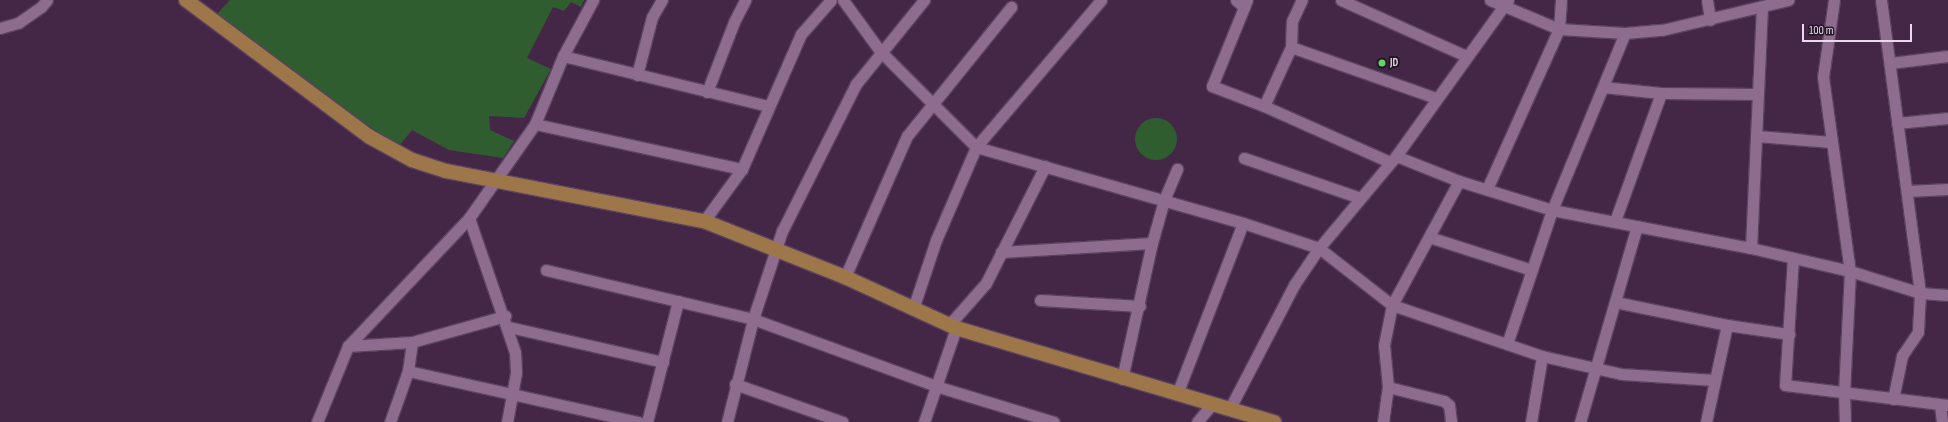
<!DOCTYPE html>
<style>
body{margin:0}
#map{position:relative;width:1948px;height:422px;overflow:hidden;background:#442747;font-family:"Sofia Sans Condensed",sans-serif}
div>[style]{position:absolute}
.green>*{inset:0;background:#305d2f}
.round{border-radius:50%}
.roads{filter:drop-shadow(1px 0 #5c435f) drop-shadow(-1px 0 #5c435f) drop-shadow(0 1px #5c435f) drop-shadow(0 -1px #5c435f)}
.minor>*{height:11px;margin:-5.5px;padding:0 5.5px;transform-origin:5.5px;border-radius:5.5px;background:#8d6c90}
.major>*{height:14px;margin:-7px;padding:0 7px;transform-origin:7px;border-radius:7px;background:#9d7749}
.dots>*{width:11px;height:11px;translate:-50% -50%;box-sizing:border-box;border:2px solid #231624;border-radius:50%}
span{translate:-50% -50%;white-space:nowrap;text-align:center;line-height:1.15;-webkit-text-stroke:4px #231624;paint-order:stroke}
.poi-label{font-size:11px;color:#ebd9ed;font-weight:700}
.left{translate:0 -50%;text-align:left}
.scale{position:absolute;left:1802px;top:24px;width:110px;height:18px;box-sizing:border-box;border:2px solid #ebd9ed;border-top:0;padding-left:5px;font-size:12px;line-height:14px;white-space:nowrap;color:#ebd9ed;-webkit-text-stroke:3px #231624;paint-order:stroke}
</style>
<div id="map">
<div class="green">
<div style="clip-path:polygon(230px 0,584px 0,581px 7px,571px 2px,564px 11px,553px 7px,527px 58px,551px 69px,524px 118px,489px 116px,490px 130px,514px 141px,503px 158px,449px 150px,412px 130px,399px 146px,363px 122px,353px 119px,289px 73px,217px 14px)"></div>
<div class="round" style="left:1135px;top:118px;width:42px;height:42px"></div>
</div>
<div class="roads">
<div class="minor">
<div style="left:843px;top:0;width:63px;rotate:54deg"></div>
<div style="left:880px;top:51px;width:136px;rotate:45deg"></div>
<div style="left:976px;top:147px;width:278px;rotate:15.9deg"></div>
<div style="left:1243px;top:223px;width:80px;rotate:18.2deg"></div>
<div style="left:1319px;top:248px;width:93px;rotate:38deg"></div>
<div style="left:1392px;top:305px;width:158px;rotate:18.8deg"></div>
<div style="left:1542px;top:356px;width:81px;rotate:12.8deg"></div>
<div style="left:1621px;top:374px;width:94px;rotate:3.7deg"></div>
<div style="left:1236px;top:0;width:11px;rotate:41deg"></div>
<div style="left:1247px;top:0;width:93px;rotate:112.1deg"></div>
<div style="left:1212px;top:86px;width:56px;rotate:21deg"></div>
<div style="left:1264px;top:106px;width:138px;rotate:24deg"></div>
<div style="left:1341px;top:0;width:137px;rotate:24.1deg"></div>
<div style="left:1490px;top:0;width:75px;rotate:22.8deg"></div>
<div style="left:1559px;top:29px;width:66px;rotate:3.5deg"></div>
<div style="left:1625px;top:33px;width:37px;rotate:-5deg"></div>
<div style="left:1662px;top:30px;width:130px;rotate:-13.4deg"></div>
<div style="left:1707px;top:0;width:20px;rotate:81deg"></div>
<div style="left:1834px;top:0;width:78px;rotate:98.1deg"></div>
<div style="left:1823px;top:77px;width:196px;rotate:82.1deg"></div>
<div style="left:1850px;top:271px;width:122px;rotate:92.8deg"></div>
<div style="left:1844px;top:393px;width:29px;rotate:88deg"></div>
<div style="left:1881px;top:0;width:296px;rotate:82.4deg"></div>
<div style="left:1920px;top:293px;width:39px;rotate:93deg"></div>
<div style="left:1918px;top:332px;width:29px;rotate:124deg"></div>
<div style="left:1902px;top:356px;width:44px;rotate:101.8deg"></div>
<div style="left:0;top:28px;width:19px;rotate:-16deg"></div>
<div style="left:18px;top:23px;width:28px;rotate:-35deg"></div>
<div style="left:41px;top:7px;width:9px;rotate:-49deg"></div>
<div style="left:1291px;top:47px;width:154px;rotate:19.4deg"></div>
<div style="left:563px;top:56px;width:211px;rotate:13.7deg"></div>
<div style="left:1890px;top:63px;width:58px;rotate:-6.9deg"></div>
<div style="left:637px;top:75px;width:60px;rotate:-75.5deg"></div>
<div style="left:652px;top:17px;width:20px;rotate:-60deg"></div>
<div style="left:1603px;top:87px;width:58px;rotate:5.9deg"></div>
<div style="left:1661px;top:93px;width:97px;rotate:0.6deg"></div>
<div style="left:707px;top:92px;width:75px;rotate:-68.9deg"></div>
<div style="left:734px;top:22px;width:25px;rotate:-63deg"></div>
<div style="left:1264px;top:106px;width:65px;rotate:-65.4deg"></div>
<div style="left:1291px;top:47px;width:26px;rotate:-88deg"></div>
<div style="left:1292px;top:21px;width:23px;rotate:-65deg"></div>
<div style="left:1897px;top:123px;width:51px;rotate:-5.6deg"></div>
<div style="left:535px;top:124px;width:212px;rotate:12.3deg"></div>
<div style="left:1756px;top:136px;width:76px;rotate:4.5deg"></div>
<div style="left:1396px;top:156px;width:68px;rotate:21.6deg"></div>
<div style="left:1459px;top:181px;width:97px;rotate:17.3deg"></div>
<div style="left:1552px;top:210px;width:203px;rotate:10.8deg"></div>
<div style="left:1751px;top:248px;width:102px;rotate:13.1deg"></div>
<div style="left:1850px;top:271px;width:73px;rotate:17.4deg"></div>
<div style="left:1920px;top:293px;width:28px;rotate:4deg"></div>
<div style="left:1244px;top:158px;width:123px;rotate:19deg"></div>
<div style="left:1487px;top:189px;width:175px;rotate:-65.8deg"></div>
<div style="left:1559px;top:29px;width:29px;rotate:-86deg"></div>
<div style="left:1907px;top:191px;width:41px;rotate:-2.8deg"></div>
<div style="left:469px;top:218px;width:142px;rotate:71.1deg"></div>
<div style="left:515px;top:352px;width:21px;rotate:87deg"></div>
<div style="left:516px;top:373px;width:50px;rotate:100.4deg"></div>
<div style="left:704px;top:221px;width:64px;rotate:-53.8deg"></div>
<div style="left:742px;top:169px;width:147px;rotate:-66.4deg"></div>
<div style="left:801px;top:34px;width:45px;rotate:-48.6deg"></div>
<div style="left:1615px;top:221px;width:136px;rotate:-70.2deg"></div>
<div style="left:1429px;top:237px;width:108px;rotate:17.8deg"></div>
<div style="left:1751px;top:248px;width:241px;rotate:-87.4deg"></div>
<div style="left:1001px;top:252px;width:151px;rotate:-3.4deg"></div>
<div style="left:1793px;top:258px;width:127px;rotate:93.6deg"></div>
<div style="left:1785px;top:385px;width:164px;rotate:7deg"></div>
<div style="left:546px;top:270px;width:213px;rotate:13.3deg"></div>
<div style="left:753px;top:319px;width:195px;rotate:20.1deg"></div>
<div style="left:936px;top:386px;width:123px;rotate:17deg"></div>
<div style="left:845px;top:277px;width:154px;rotate:-66.3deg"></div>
<div style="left:907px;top:136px;width:166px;rotate:-51.1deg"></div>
<div style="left:1040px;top:300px;width:100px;rotate:3.4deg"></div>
<div style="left:1615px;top:302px;width:114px;rotate:11.6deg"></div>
<div style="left:1727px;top:325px;width:63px;rotate:8.3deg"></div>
<div style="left:913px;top:309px;width:73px;rotate:-71.6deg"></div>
<div style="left:936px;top:240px;width:101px;rotate:-66.7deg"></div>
<div style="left:976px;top:147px;width:193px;rotate:-49.6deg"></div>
<div style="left:949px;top:325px;width:56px;rotate:-48.6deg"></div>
<div style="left:986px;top:283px;width:131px;rotate:-63.2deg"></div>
<div style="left:509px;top:327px;width:158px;rotate:12.8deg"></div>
<div style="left:1507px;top:344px;width:141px;rotate:-71.4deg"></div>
<div style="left:1552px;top:210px;width:191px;rotate:-67.6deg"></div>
<div style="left:348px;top:346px;width:64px;rotate:-3.6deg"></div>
<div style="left:412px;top:342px;width:97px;rotate:-15.6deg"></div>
<div style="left:408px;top:371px;width:236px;rotate:12.5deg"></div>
<div style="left:1122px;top:379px;width:139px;rotate:-77.6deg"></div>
<div style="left:1152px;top:243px;width:45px;rotate:-74.4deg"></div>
<div style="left:1164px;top:200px;width:34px;rotate:-67deg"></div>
<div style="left:735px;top:384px;width:114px;rotate:19.4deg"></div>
<div style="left:1388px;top:387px;width:58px;rotate:14deg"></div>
<div style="left:1444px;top:401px;width:6px;rotate:39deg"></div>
<div style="left:1449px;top:405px;width:17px;rotate:83deg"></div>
<div style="left:1177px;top:394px;width:183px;rotate:-68.9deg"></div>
<div style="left:1940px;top:405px;width:17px;rotate:83deg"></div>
<div style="left:1230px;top:408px;width:139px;rotate:-62.5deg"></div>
<div style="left:1294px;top:285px;width:45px;rotate:-56deg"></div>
<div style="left:1319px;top:248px;width:120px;rotate:-50.1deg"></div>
<div style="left:1396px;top:156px;width:192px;rotate:-54.3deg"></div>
<div style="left:317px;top:422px;width:82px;rotate:-67.8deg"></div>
<div style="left:348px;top:346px;width:176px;rotate:-46.6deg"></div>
<div style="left:469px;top:218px;width:115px;rotate:-54.9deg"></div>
<div style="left:535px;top:124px;width:74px;rotate:-67.6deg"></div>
<div style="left:563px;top:56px;width:64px;rotate:-61.8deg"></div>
<div style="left:390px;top:422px;width:54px;rotate:-70.6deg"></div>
<div style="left:408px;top:371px;width:29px;rotate:-82deg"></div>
<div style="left:647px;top:422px;width:125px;rotate:-75.6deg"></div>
<div style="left:727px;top:422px;width:106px;rotate:-75.8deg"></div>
<div style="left:753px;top:319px;width:93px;rotate:-71.8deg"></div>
<div style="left:782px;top:231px;width:165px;rotate:-63.3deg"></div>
<div style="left:856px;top:84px;width:108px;rotate:-51deg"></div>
<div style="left:924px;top:422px;width:99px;rotate:-71.2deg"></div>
<div style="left:1197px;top:422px;width:23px;rotate:-50deg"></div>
<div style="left:1383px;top:422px;width:35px;rotate:-82deg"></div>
<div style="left:1388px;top:387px;width:42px;rotate:-95.4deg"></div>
<div style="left:1384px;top:345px;width:41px;rotate:-78.7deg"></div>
<div style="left:1392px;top:305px;width:141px;rotate:-61.6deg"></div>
<div style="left:1531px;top:422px;width:67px;rotate:-80.5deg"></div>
<div style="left:1580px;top:422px;width:204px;rotate:-73.8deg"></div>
<div style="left:1706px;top:422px;width:99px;rotate:-77.8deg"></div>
</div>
<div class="major">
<div style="left:186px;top:0;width:229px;rotate:36.7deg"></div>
<div style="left:370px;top:137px;width:48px;rotate:28.7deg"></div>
<div style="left:412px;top:160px;width:36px;rotate:18deg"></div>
<div style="left:446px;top:171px;width:263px;rotate:11deg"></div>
<div style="left:704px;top:221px;width:152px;rotate:21.7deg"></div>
<div style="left:845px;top:277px;width:122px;rotate:24.7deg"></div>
<div style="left:956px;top:328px;width:332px;rotate:16.5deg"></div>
</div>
</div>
<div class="dots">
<div style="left:1382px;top:63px;background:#67d466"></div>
</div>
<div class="poi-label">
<span class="left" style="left:1390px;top:63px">JD</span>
</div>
<div class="scale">100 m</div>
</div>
